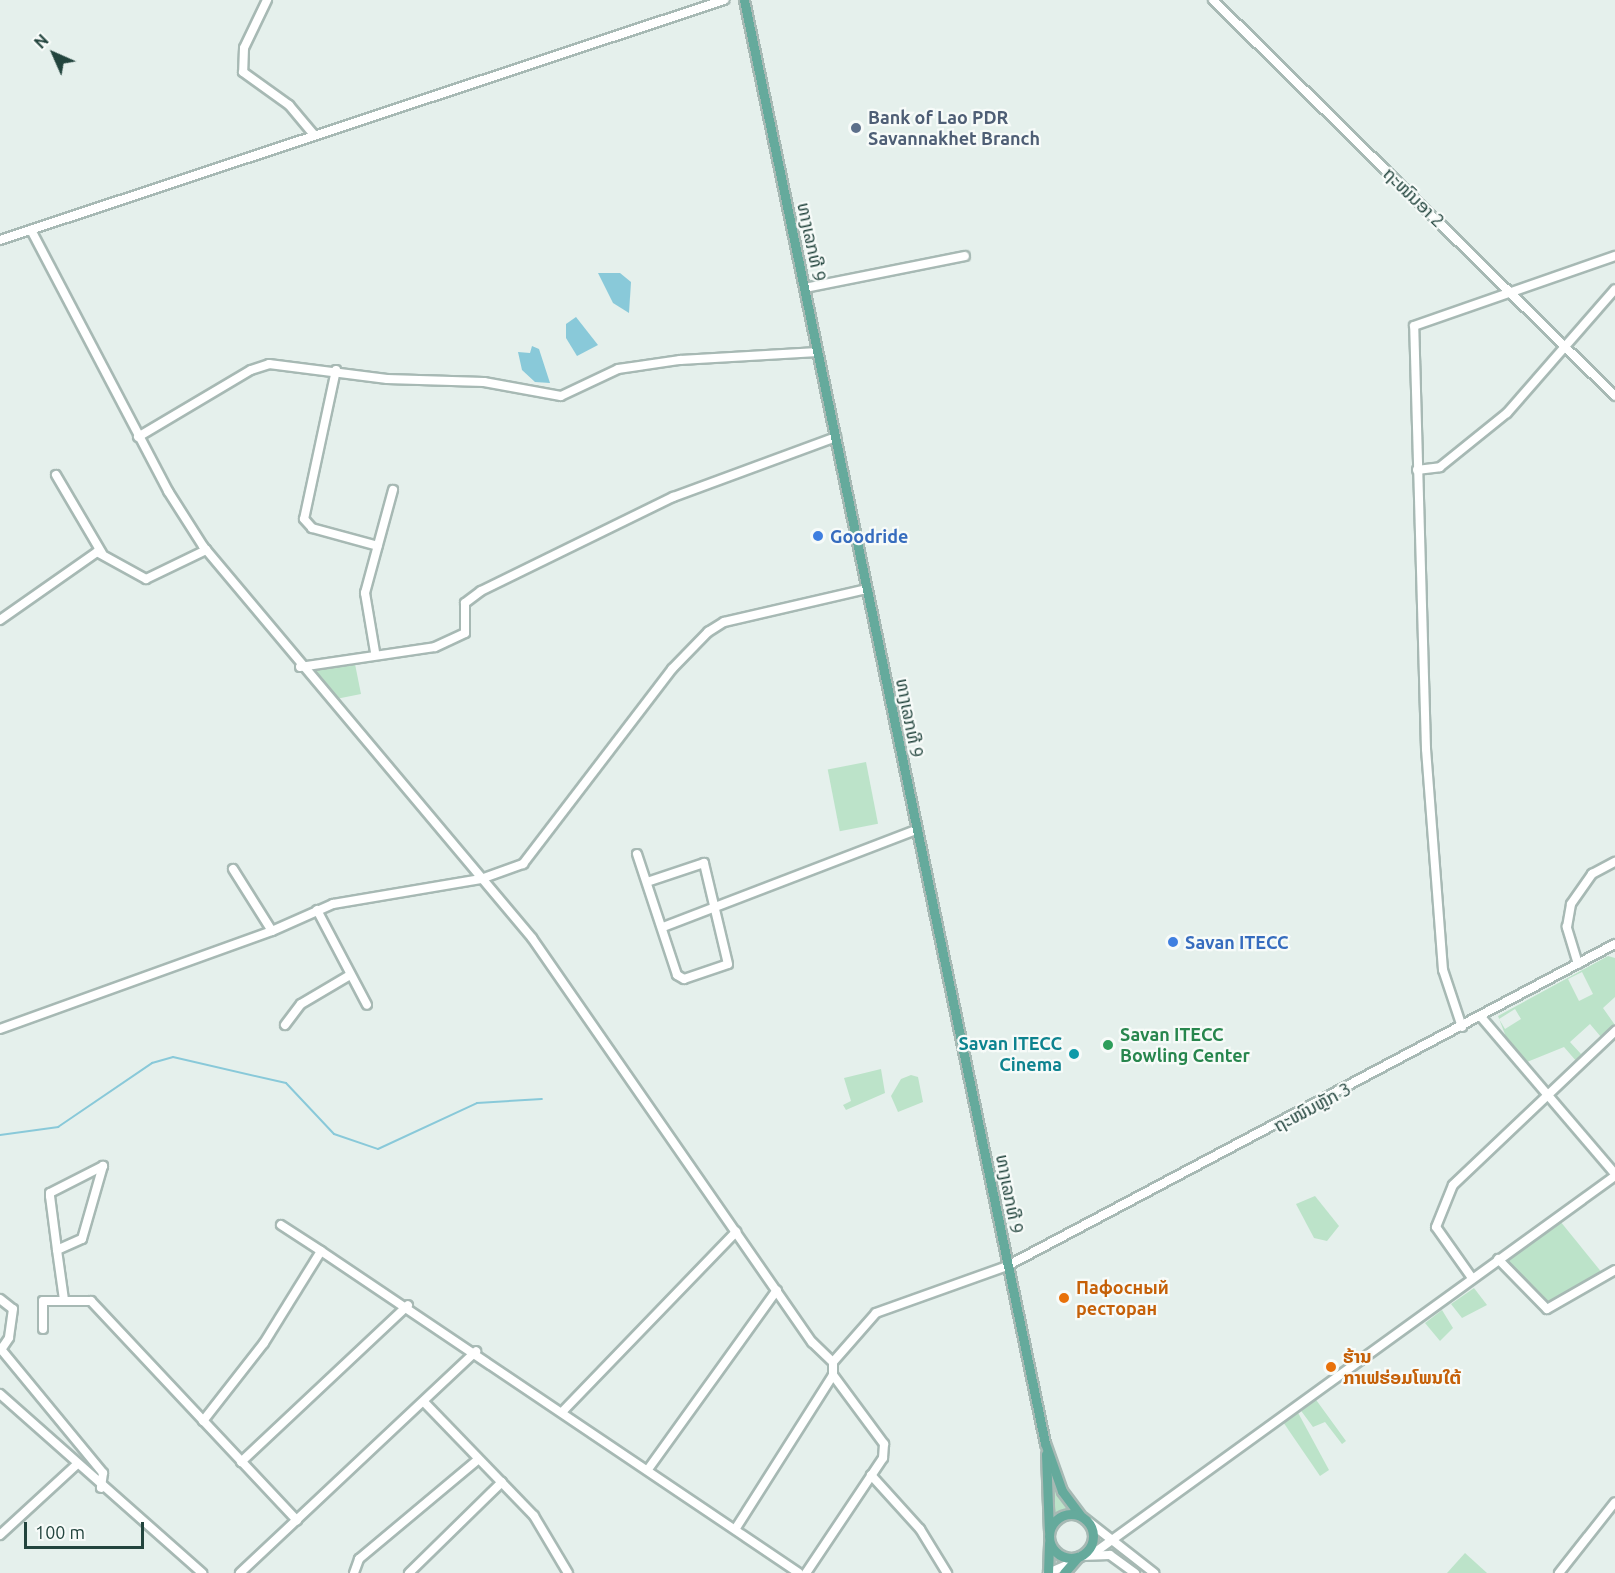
<!DOCTYPE html>
<meta charset="utf-8">
<style>
body{margin:0}
#map{position:relative;width:1615px;height:1573px;overflow:hidden;background:#e5f0ec;font-family:Ubuntu,"Noto Sans Lao",sans-serif}
div>[style]{position:absolute}
.green>*{inset:0;background:#bce3c9;transform-origin:0 0}
.water>*{inset:0;background:#89c9d9}
.stream>*{height:2px;margin:-1px;padding:0 1px;transform-origin:1px;border-radius:1px;background:#89c9d9}
.roads{filter:drop-shadow(2px 0 #a7b9b4) drop-shadow(-2px 0 #a7b9b4) drop-shadow(0 2px #a7b9b4) drop-shadow(0 -2px #a7b9b4)}
.minor>*{height:8px;margin:-4px;padding:0 4px;transform-origin:4px;border-radius:4px;background:#fff}
.major>*{height:9px;margin:-4.5px;padding:0 4.5px;transform-origin:4.5px;border-radius:4.5px;background:#65aa9c}
.major>.ring{margin:-4.5px;padding:0;box-sizing:content-box;background:none;border:9px solid #65aa9c;border-radius:50%}
.dots>*{width:16px;height:16px;translate:-50% -50%;box-sizing:border-box;border:3px solid #f7fbf9;border-radius:50%}
span{translate:-50% -50%;white-space:nowrap;text-align:center;line-height:1.15;-webkit-text-stroke:4.5px #f7fbf9;paint-order:stroke}
.service-label{font-size:18px;color:#4e5e75;font-weight:700}
.left{translate:0 -50%;text-align:left}
.street-label{font-size:18px;color:#22443d}
.shop-label{font-size:18px;color:#366cbe;font-weight:700}
.leisure-label{font-size:18px;color:#27864d;font-weight:700}
.culture-label{font-size:18px;color:#0d838f;font-weight:700}
.right{translate:-100% -50%;text-align:right}
.food-label{font-size:18px;color:#c56008;font-weight:700}
.north{position:absolute;left:24px;top:24px;width:60px;height:60px;-webkit-text-stroke:4px #f7fbf9;paint-order:stroke;rotate:315deg;font-size:16px;font-weight:700;line-height:24px;text-align:center;color:#22443d}
.north::after{content:'';display:block;margin:auto;width:21px;height:27px;background:#22443d;clip-path:polygon(50% 0,100% 100%,50% 72%,0 100%)}
.scale{position:absolute;left:24px;top:1522px;width:120px;height:27px;box-sizing:border-box;border:3px solid #22443d;border-top:0;padding-left:8px;font-size:18px;line-height:21px;white-space:nowrap;color:#22443d;-webkit-text-stroke:4px #f7fbf9;paint-order:stroke}
</style>
<div id="map">
<div class="green">
<div style="clip-path:polygon(355px 664px,361px 694px,331px 700px,311px 669px)"></div>
<div style="left:866px;top:762px;width:63px;height:39px;rotate:79deg"></div>
<div style="clip-path:polygon(evenodd,1608px 956px,1615px 958px,1615px 997px,1603px 1008px,1615px 1025px,1577px 1062px,1564px 1047px,1527px 1062px,1506px 1037px,1498px 1016px,1608px 956px,1582px 972px,1593px 994px,1579px 1001px,1568px 979px,1582px 972px,1608px 956px,1515px 1009px,1521px 1019px,1505px 1029px,1499px 1019px,1515px 1009px,1608px 956px,1590px 1024px,1601px 1037px,1581px 1054px,1570px 1042px,1590px 1024px)"></div>
<div style="clip-path:polygon(881px 1069px,885px 1093px,846px 1110px,843px 1105px,851px 1101px,844px 1078px)"></div>
<div style="clip-path:polygon(911px 1075px,918px 1077px,923px 1102px,898px 1112px,891px 1096px,901px 1079px)"></div>
<div style="clip-path:polygon(1315px 1196px,1339px 1226px,1327px 1241px,1314px 1238px,1296px 1204px)"></div>
<div style="clip-path:polygon(1560px 1221px,1603px 1274px,1546px 1305px,1506px 1261px)"></div>
<div style="clip-path:polygon(1474px 1288px,1487px 1305px,1462px 1318px,1451px 1304px)"></div>
<div style="clip-path:polygon(1442px 1310px,1453px 1328px,1440px 1341px,1425px 1323px)"></div>
<div style="clip-path:polygon(1314px 1397px,1346px 1441px,1342px 1444px,1325px 1422px,1313px 1427px,1299px 1408px)"></div>
<div style="clip-path:polygon(1296px 1409px,1329px 1470px,1320px 1476px,1281px 1419px)"></div>
<div style="clip-path:polygon(1050px 1477px,1070px 1510px,1054px 1517px,1053px 1515px)"></div>
<div style="clip-path:polygon(1465px 1553px,1487px 1573px,1447px 1573px)"></div>
</div>
<div class="water">
<div style="clip-path:polygon(598px 273px,620px 273px,631px 282px,629px 313px,613px 303px)"></div>
<div style="clip-path:polygon(576px 317px,598px 345px,577px 356px,566px 338px,566px 324px)"></div>
<div style="clip-path:polygon(532px 346px,539px 349px,550px 383px,535px 382px,522px 370px,518px 352px,530px 353px)"></div>
</div>
<div class="stream">
<div style="left:0;top:1135px;width:59px;rotate:-7.9deg"></div>
<div style="left:58px;top:1127px;width:114px;rotate:-34.2deg"></div>
<div style="left:152px;top:1063px;width:22px;rotate:-16deg"></div>
<div style="left:173px;top:1057px;width:116px;rotate:13deg"></div>
<div style="left:286px;top:1083px;width:70px;rotate:46.7deg"></div>
<div style="left:334px;top:1134px;width:46px;rotate:18.8deg"></div>
<div style="left:378px;top:1149px;width:109px;rotate:-24.9deg"></div>
<div style="left:477px;top:1103px;width:65px;rotate:-3.5deg"></div>
</div>
<div class="roads">
<div class="minor">
<div style="left:267px;top:0;width:53px;rotate:115.6deg"></div>
<div style="left:244px;top:48px;width:24px;rotate:92deg"></div>
<div style="left:243px;top:72px;width:57px;rotate:35.7deg"></div>
<div style="left:289px;top:105px;width:38px;rotate:50deg"></div>
<div style="left:1213px;top:0;width:564px;rotate:44.57deg"></div>
<div style="left:31px;top:230px;width:295px;rotate:62.3deg"></div>
<div style="left:168px;top:491px;width:65px;rotate:57.5deg"></div>
<div style="left:203px;top:546px;width:512px;rotate:49.99deg"></div>
<div style="left:532px;top:938px;width:492px;rotate:55.3deg"></div>
<div style="left:812px;top:1342px;width:29px;rotate:44deg"></div>
<div style="left:833px;top:1362px;width:13px;rotate:90deg"></div>
<div style="left:833px;top:1375px;width:86px;rotate:53.5deg"></div>
<div style="left:884px;top:1444px;width:14px;rotate:94deg"></div>
<div style="left:883px;top:1458px;width:138px;rotate:123.8deg"></div>
<div style="left:0;top:240px;width:763px;rotate:-18.34deg"></div>
<div style="left:805px;top:288px;width:163px;rotate:-11.3deg"></div>
<div style="left:336px;top:370px;width:152px;rotate:102.1deg"></div>
<div style="left:304px;top:519px;width:12px;rotate:48deg"></div>
<div style="left:312px;top:528px;width:68px;rotate:15.3deg"></div>
<div style="left:138px;top:437px;width:131px;rotate:-30.7deg"></div>
<div style="left:251px;top:370px;width:19px;rotate:-18deg"></div>
<div style="left:269px;top:364px;width:119px;rotate:7.2deg"></div>
<div style="left:387px;top:379px;width:97px;rotate:1.8deg"></div>
<div style="left:484px;top:382px;width:78px;rotate:10.3deg"></div>
<div style="left:561px;top:396px;width:63px;rotate:-25.3deg"></div>
<div style="left:618px;top:369px;width:63px;rotate:-8.3deg"></div>
<div style="left:680px;top:360px;width:138px;rotate:-3.3deg"></div>
<div style="left:1417px;top:470px;width:23px;rotate:-7deg"></div>
<div style="left:1440px;top:467px;width:86px;rotate:-38.9deg"></div>
<div style="left:1507px;top:413px;width:164px;rotate:-48.9deg"></div>
<div style="left:56px;top:475px;width:91px;rotate:59.5deg"></div>
<div style="left:0;top:620px;width:118px;rotate:-35deg"></div>
<div style="left:97px;top:552px;width:56px;rotate:28.9deg"></div>
<div style="left:146px;top:579px;width:67px;rotate:-25.8deg"></div>
<div style="left:375px;top:652px;width:60px;rotate:-99.6deg"></div>
<div style="left:365px;top:593px;width:107px;rotate:-74.8deg"></div>
<div style="left:300px;top:667px;width:136px;rotate:-8.4deg"></div>
<div style="left:435px;top:647px;width:33px;rotate:-25deg"></div>
<div style="left:465px;top:633px;width:30px;rotate:-90deg"></div>
<div style="left:465px;top:603px;width:20px;rotate:-37deg"></div>
<div style="left:481px;top:591px;width:214px;rotate:-26.1deg"></div>
<div style="left:673px;top:497px;width:174px;rotate:-20.2deg"></div>
<div style="left:637px;top:854px;width:127px;rotate:71.7deg"></div>
<div style="left:677px;top:975px;width:8px;rotate:30deg"></div>
<div style="left:684px;top:979px;width:46px;rotate:-18.8deg"></div>
<div style="left:728px;top:964px;width:104px;rotate:-103.4deg"></div>
<div style="left:704px;top:863px;width:60px;rotate:161.6deg"></div>
<div style="left:233px;top:869px;width:73px;rotate:57.8deg"></div>
<div style="left:272px;top:931px;width:67px;rotate:-23.9deg"></div>
<div style="left:333px;top:904px;width:150px;rotate:-9.6deg"></div>
<div style="left:481px;top:879px;width:45px;rotate:-19.7deg"></div>
<div style="left:523px;top:864px;width:245px;rotate:-52.6deg"></div>
<div style="left:672px;top:669px;width:52px;rotate:-45.8deg"></div>
<div style="left:708px;top:632px;width:19px;rotate:-32deg"></div>
<div style="left:724px;top:622px;width:147px;rotate:-13deg"></div>
<div style="left:317px;top:910px;width:107px;rotate:62.2deg"></div>
<div style="left:663px;top:927px;width:271px;rotate:-21deg"></div>
<div style="left:1578px;top:964px;width:39px;rotate:-107deg"></div>
<div style="left:1567px;top:927px;width:23px;rotate:-80deg"></div>
<div style="left:1571px;top:904px;width:37px;rotate:-55deg"></div>
<div style="left:1592px;top:874px;width:26px;rotate:-28deg"></div>
<div style="left:1481px;top:1017px;width:206px;rotate:49.5deg"></div>
<div style="left:285px;top:1025px;width:26px;rotate:-53deg"></div>
<div style="left:301px;top:1004px;width:57px;rotate:-30.6deg"></div>
<div style="left:1462px;top:1027px;width:60px;rotate:-108.4deg"></div>
<div style="left:1443px;top:970px;width:222px;rotate:-94.4deg"></div>
<div style="left:1426px;top:749px;width:423px;rotate:-91.6deg"></div>
<div style="left:1414px;top:326px;width:213px;rotate:-19.2deg"></div>
<div style="left:0;top:1029px;width:289px;rotate:-19.8deg"></div>
<div style="left:281px;top:1225px;width:48px;rotate:33deg"></div>
<div style="left:57px;top:1250px;width:27px;rotate:-24deg"></div>
<div style="left:82px;top:1239px;width:76px;rotate:-74deg"></div>
<div style="left:103px;top:1166px;width:59px;rotate:153deg"></div>
<div style="left:50px;top:1193px;width:3px;rotate:90deg"></div>
<div style="left:50px;top:1196px;width:54px;rotate:82.6deg"></div>
<div style="left:57px;top:1250px;width:50px;rotate:82deg"></div>
<div style="left:1498px;top:1259px;width:70px;rotate:45.6deg"></div>
<div style="left:1547px;top:1309px;width:78px;rotate:-29.8deg"></div>
<div style="left:1472px;top:1278px;width:62px;rotate:-125.2deg"></div>
<div style="left:1436px;top:1227px;width:45px;rotate:-68deg"></div>
<div style="left:1453px;top:1185px;width:224px;rotate:-43.5deg"></div>
<div style="left:0;top:1299px;width:16px;rotate:38deg"></div>
<div style="left:13px;top:1309px;width:29px;rotate:98deg"></div>
<div style="left:9px;top:1338px;width:14px;rotate:124deg"></div>
<div style="left:43px;top:1329px;width:28px;rotate:-90deg"></div>
<div style="left:43px;top:1301px;width:48px"></div>
<div style="left:91px;top:1301px;width:301px;rotate:46.8deg"></div>
<div style="left:0;top:1348px;width:162px;rotate:50.5deg"></div>
<div style="left:103px;top:1473px;width:15px;rotate:98deg"></div>
<div style="left:833px;top:1362px;width:65px;rotate:-48.7deg"></div>
<div style="left:876px;top:1313px;width:139px;rotate:-19.7deg"></div>
<div style="left:1007px;top:1266px;width:688px;rotate:-27.91deg"></div>
<div style="left:0;top:1394px;width:270px;rotate:41.5deg"></div>
<div style="left:424px;top:1402px;width:158px;rotate:46deg"></div>
<div style="left:534px;top:1516px;width:66px;rotate:59.2deg"></div>
<div style="left:564px;top:1410px;width:248px;rotate:-46deg"></div>
<div style="left:203px;top:1421px;width:99px;rotate:-52deg"></div>
<div style="left:264px;top:1343px;width:108px;rotate:-58.2deg"></div>
<div style="left:321px;top:1251px;width:576px;rotate:33.97deg"></div>
<div style="left:241px;top:1462px;width:229px;rotate:-43.2deg"></div>
<div style="left:649px;top:1468px;width:219px;rotate:-54.3deg"></div>
<div style="left:871px;top:1475px;width:73px;rotate:47.8deg"></div>
<div style="left:920px;top:1529px;width:52px;rotate:58.5deg"></div>
<div style="left:1089px;top:1522px;width:83px;rotate:38.1deg"></div>
<div style="left:736px;top:1528px;width:181px;rotate:-57.6deg"></div>
<div style="left:0;top:1535px;width:102px;rotate:-42.6deg"></div>
<div style="left:1094px;top:1553px;width:643px;rotate:-35.89deg"></div>
<div style="left:1081px;top:1556px;width:29px;rotate:-2deg"></div>
<div style="left:1110px;top:1555px;width:31px;rotate:36deg"></div>
<div style="left:240px;top:1573px;width:324px;rotate:-43.2deg"></div>
<div style="left:354px;top:1573px;width:15px;rotate:-70deg"></div>
<div style="left:359px;top:1559px;width:153px;rotate:-39.9deg"></div>
<div style="left:409px;top:1573px;width:130px;rotate:-44.4deg"></div>
<div style="left:1048px;top:1573px;width:26px;rotate:-23deg"></div>
<div style="left:1559px;top:1573px;width:90px;rotate:-51.7deg"></div>
</div>
<div class="major">
<div style="left:744px;top:0;width:1474px;rotate:78.22deg"></div>
<div style="left:1045px;top:1443px;width:51px;rotate:70.5deg"></div>
<div style="left:1062px;top:1491px;width:30px;rotate:53deg"></div>
<div style="left:1046px;top:1454px;width:77px;rotate:87.8deg"></div>
<div class="ring" style="left:1049px;top:1514px;width:35px;height:35px"></div>
<div style="left:1048px;top:1573px;width:30px;rotate:-88deg"></div>
<div style="left:1064px;top:1573px;width:20px;rotate:-49deg"></div>
</div>
</div>
<div class="dots">
<div style="left:856px;top:128px;background:#5c6f8a"></div>
<div style="left:818px;top:536px;background:#3f7fe0"></div>
<div style="left:1173px;top:942px;background:#3f7fe0"></div>
<div style="left:1108px;top:1045px;background:#2e9e5b"></div>
<div style="left:1074px;top:1054px;background:#0f9aa8"></div>
<div style="left:1064px;top:1298px;background:#e8710a"></div>
<div style="left:1331px;top:1367px;background:#e8710a"></div>
</div>
<div class="service-label">
<span class="left" style="left:868px;top:128px">Bank of Lao PDR<br>Savannakhet Branch</span>
</div>
<div class="street-label">
<span style="left:1414px;top:197px;rotate:44deg">ຖະໜົນອາ 2</span>
<span style="left:812px;top:242px;rotate:78deg">ທາງເລກທີ 9</span>
<span style="left:910px;top:718px;rotate:79deg">ທາງເລກທີ 9</span>
<span style="left:1312px;top:1107px;rotate:-28deg">ຖະໜົນຫຼັກ 3</span>
<span style="left:1010px;top:1194px;rotate:79deg">ທາງເລກທີ 9</span>
</div>
<div class="shop-label">
<span class="left" style="left:830px;top:536px">Goodride</span>
<span class="left" style="left:1185px;top:942px">Savan ITECC</span>
</div>
<div class="leisure-label">
<span class="left" style="left:1120px;top:1045px">Savan ITECC<br>Bowling Center</span>
</div>
<div class="culture-label">
<span class="right" style="left:1062px;top:1054px">Savan ITECC<br>Cinema</span>
</div>
<div class="food-label">
<span class="left" style="left:1076px;top:1298px">Пафосный<br>ресторан</span>
<span class="left" style="left:1343px;top:1367px">ຮ້ານ<br>ກາເຟຮ່ອມໂພນໃຕ້</span>
</div>
<div class="north">N</div>
<div class="scale">100 m</div>
</div>
